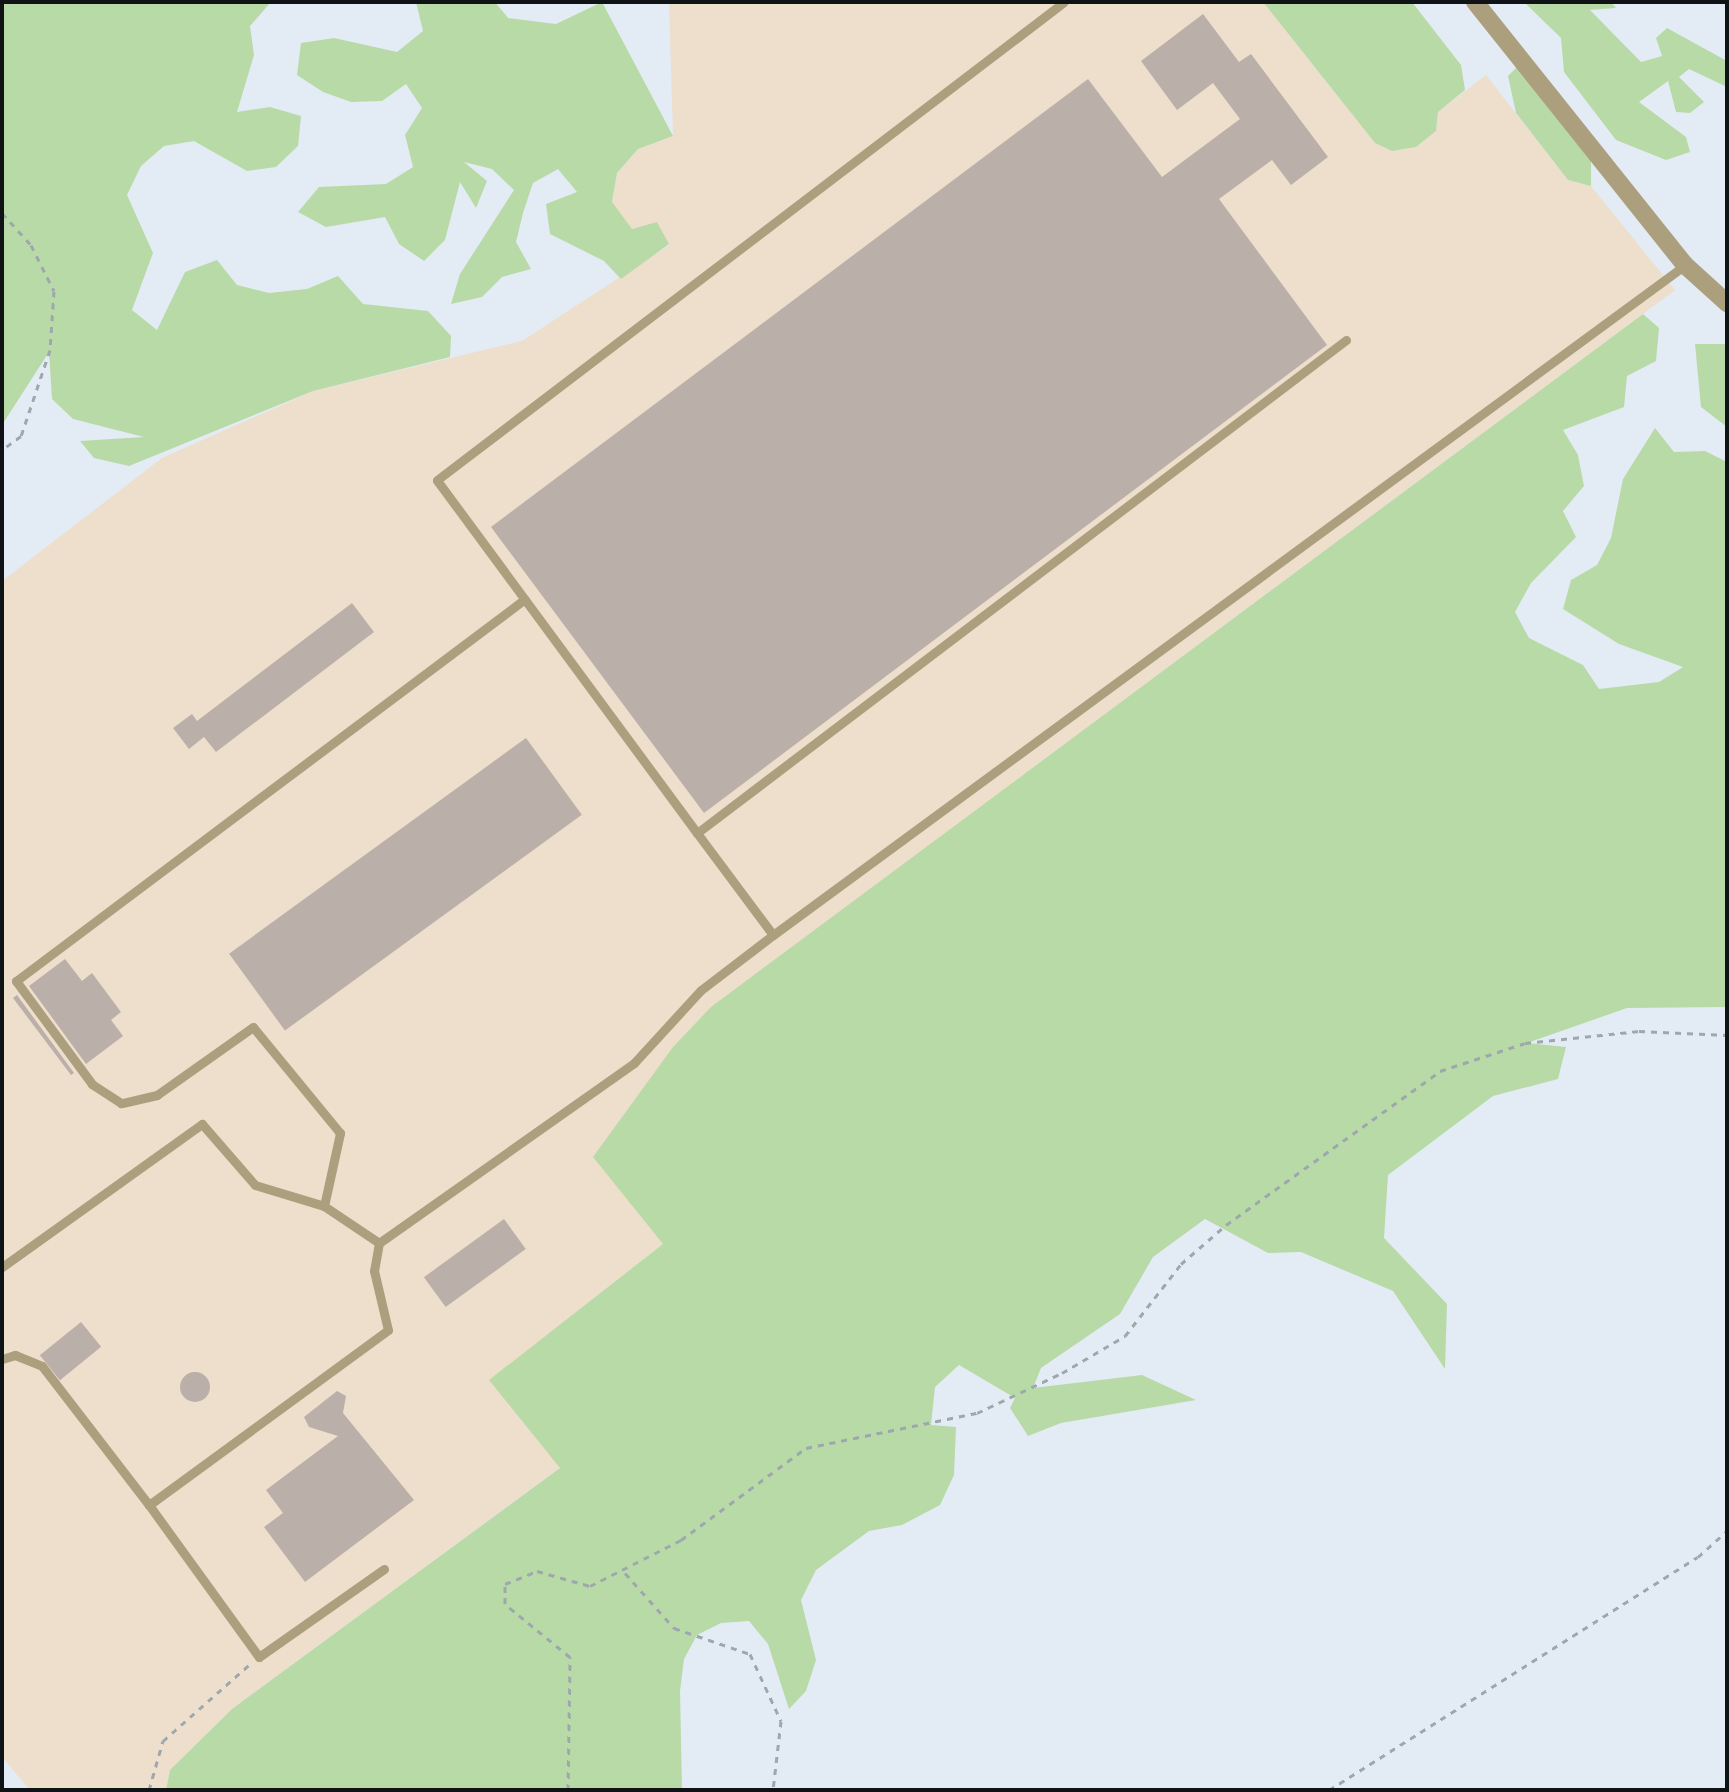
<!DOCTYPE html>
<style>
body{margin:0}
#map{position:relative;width:1729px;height:1792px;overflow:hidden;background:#e3ecf5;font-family:"PT Sans Narrow",sans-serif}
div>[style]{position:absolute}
.commercial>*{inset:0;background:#eedecc}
.green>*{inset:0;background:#b8daa7}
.building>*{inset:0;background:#bab0a9;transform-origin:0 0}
.round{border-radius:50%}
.path>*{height:3px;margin-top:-1.5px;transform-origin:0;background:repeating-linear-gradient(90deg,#9fa7ae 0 6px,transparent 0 12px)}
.service>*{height:9px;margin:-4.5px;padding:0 4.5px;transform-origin:4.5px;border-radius:4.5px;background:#ac9f7e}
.minor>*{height:18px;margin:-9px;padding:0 9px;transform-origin:9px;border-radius:9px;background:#ac9f7e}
span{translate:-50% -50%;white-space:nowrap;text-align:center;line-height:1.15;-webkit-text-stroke:7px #fff;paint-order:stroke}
.frame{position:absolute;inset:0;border:4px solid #0f1315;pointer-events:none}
</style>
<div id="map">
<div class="commercial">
<div style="clip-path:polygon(669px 2px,1263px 2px,1375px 143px,1392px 151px,1416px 147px,1436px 131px,1438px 112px,1486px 75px,1568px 180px,1591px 186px,1675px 290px,712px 1007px,673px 1047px,663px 1244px,490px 1380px,561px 1467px,232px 1709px,170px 1770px,166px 1790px,30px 1790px,2px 1757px,2px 581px,162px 458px,313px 391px,522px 341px,669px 245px,657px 223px,632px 229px,612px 203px,617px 173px,638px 149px,673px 136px)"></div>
</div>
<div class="green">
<div style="clip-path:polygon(2px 2px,271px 2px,250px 26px,254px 55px,237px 112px,270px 107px,301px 116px,298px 146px,276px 167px,247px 171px,194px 141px,164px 146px,141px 166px,127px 195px,153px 253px,132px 310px,157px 330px,185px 272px,217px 260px,237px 285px,269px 293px,307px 289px,338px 276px,363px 304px,428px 311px,451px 336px,450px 357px,313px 391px,129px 466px,94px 458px,80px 441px,144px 437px,73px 419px,52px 399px,49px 352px,2px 425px)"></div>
<div style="clip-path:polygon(416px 2px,495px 2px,508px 18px,556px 24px,602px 2px,673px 136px,638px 149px,617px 173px,612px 202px,632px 229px,657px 222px,669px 244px,621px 279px,604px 261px,550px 234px,546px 204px,577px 192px,558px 169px,533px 183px,523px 213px,516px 242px,531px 269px,502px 277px,482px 297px,451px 304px,460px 274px,514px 190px,492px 169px,464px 162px,487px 181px,476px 208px,460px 182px,445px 240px,424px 261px,399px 244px,385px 217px,326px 227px,298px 212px,319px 187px,386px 184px,413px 167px,405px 135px,422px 108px,406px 84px,382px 101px,351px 102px,323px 92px,297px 75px,301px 43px,334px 38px,397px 52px,423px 31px)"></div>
<div style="clip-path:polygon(1263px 2px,1412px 2px,1461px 65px,1465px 90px,1438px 112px,1436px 131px,1416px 147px,1392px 151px,1375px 143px)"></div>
<div style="clip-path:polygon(1524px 2px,1611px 2px,1616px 8px,1590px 10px,1641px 62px,1662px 56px,1656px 38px,1667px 28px,1727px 61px,1727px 87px,1689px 69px,1679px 77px,1704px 102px,1690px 113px,1676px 112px,1668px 81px,1639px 102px,1686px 137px,1690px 152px,1666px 160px,1616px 140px,1564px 72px,1561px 38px)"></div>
<div style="clip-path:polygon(1517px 67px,1591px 161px,1591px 186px,1568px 180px,1516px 113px,1508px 76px)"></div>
<div style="clip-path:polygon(1643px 314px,1659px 328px,1656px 361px,1627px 376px,1624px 407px,1563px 430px,1578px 455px,1584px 486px,1563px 511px,1576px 537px,1531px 583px,1515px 612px,1529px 638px,1583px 665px,1599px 689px,1659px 682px,1683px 667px,1619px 644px,1563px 609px,1571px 580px,1597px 565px,1611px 538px,1623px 479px,1655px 428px,1674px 452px,1705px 451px,1727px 462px,1727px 1007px,1627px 1008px,1527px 1043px,1566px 1047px,1558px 1079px,1493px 1096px,1388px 1175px,1384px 1238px,1447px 1304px,1445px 1369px,1393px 1291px,1301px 1252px,1268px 1253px,1205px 1219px,1153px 1257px,1120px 1314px,1041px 1368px,1033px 1388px,1142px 1375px,1196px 1400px,1061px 1423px,1028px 1436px,1010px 1408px,1015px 1398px,959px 1365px,935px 1387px,931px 1425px,956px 1427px,954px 1475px,940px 1505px,902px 1525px,869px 1531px,816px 1570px,801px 1600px,816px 1660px,806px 1691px,789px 1709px,768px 1644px,749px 1621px,721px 1623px,697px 1635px,684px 1659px,680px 1691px,682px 1790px,166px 1790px,170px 1770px,232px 1709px,560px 1468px,489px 1380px,663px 1244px,593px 1157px,673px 1047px,711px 1007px)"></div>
<div style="clip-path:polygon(1695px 344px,1727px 344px,1727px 427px,1701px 407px)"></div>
</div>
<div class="building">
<div style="clip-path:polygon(1203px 14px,1239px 62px,1251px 54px,1328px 157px,1291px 185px,1272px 160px,1219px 199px,1327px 345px,704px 813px,491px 527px,1088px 79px,1162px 177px,1240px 119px,1213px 83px,1177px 110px,1141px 61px)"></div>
<div style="clip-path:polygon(352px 603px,374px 632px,216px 752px,204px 737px,189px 749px,173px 728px,192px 714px,197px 721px)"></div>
<div style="left:526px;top:738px;width:95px;height:367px;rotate:54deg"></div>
<div style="clip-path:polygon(65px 959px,82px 981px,92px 973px,121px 1012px,111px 1020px,123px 1036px,86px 1064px,29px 986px)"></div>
<div style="clip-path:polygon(17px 995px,74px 1073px,71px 1075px,13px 998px)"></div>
<div style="left:504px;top:1219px;width:37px;height:99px;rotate:54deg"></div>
<div style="left:81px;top:1322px;width:32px;height:53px;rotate:51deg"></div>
<div class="round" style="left:180px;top:1372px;width:30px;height:30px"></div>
<div style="clip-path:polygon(337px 1391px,346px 1396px,343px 1413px,414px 1500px,305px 1582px,264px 1527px,283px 1513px,266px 1490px,338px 1436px,309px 1427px,304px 1417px)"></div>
</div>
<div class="path">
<div style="left:2px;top:213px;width:43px;rotate:47.8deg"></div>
<div style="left:31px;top:245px;width:51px;rotate:63.4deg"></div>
<div style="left:54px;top:291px;width:59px;rotate:93.9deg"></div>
<div style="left:50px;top:350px;width:91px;rotate:108.6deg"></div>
<div style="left:21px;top:436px;width:24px;rotate:144deg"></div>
<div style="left:625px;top:1573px;width:74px;rotate:48.3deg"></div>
<div style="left:674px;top:1628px;width:80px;rotate:18.9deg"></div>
<div style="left:750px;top:1654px;width:74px;rotate:65.2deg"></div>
<div style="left:781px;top:1721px;width:69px;rotate:96.6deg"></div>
<div style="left:149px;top:1790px;width:51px;rotate:-74.1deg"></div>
<div style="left:163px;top:1741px;width:116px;rotate:-41.5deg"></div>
<div style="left:568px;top:1790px;width:133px;rotate:-89.1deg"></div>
<div style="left:570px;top:1657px;width:84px;rotate:-140.8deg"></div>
<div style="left:505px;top:1604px;width:20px;rotate:-90deg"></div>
<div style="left:505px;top:1584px;width:35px;rotate:-22deg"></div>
<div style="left:537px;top:1571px;width:55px;rotate:15.8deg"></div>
<div style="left:590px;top:1586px;width:102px;rotate:-26.8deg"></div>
<div style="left:681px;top:1540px;width:155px;rotate:-36.4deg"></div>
<div style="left:806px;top:1448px;width:175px;rotate:-11.6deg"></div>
<div style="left:977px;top:1413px;width:94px;rotate:-25.2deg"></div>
<div style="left:1062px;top:1373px;width:73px;rotate:-30.4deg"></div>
<div style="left:1125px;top:1336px;width:91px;rotate:-52.1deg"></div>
<div style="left:1181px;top:1264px;width:60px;rotate:-40.9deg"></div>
<div style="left:1226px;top:1225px;width:264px;rotate:-35.7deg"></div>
<div style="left:1440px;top:1071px;width:89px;rotate:-18.2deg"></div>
<div style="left:1525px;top:1043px;width:115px;rotate:-6deg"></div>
<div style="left:1639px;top:1031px;width:88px;rotate:2.6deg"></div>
<div style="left:1329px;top:1790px;width:436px;rotate:-32.3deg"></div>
<div style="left:1698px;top:1557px;width:39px;rotate:-42deg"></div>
</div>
<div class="service">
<div style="left:697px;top:833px;width:438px;rotate:-126.4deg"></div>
<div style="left:437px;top:480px;width:788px;rotate:-37.32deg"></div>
<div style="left:773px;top:935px;width:127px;rotate:-126.7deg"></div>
<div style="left:697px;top:833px;width:815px;rotate:-37.22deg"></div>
<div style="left:324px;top:1206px;width:75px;rotate:-77.6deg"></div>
<div style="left:340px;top:1133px;width:137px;rotate:-129.4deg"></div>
<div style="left:253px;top:1027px;width:118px;rotate:144.7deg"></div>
<div style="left:157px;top:1095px;width:37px;rotate:167deg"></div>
<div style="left:121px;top:1103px;width:35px;rotate:-147deg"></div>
<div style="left:92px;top:1084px;width:128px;rotate:-126.4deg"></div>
<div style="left:16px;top:981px;width:636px;rotate:-36.89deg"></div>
<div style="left:2px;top:1267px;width:246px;rotate:-35.6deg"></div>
<div style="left:202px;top:1124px;width:81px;rotate:49deg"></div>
<div style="left:255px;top:1185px;width:72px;rotate:16.9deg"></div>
<div style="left:324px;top:1206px;width:66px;rotate:33.9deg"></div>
<div style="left:2px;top:1359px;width:14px;rotate:-17deg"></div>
<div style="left:15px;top:1355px;width:29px;rotate:22deg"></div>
<div style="left:42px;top:1366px;width:175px;rotate:52.4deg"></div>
<div style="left:384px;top:1569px;width:153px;rotate:144.9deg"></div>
<div style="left:259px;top:1657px;width:188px;rotate:-125.9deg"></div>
<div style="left:149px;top:1505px;width:296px;rotate:-36.2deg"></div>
<div style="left:388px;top:1330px;width:61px;rotate:-103.3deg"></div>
<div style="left:374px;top:1271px;width:28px;rotate:-80deg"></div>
<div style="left:379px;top:1243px;width:312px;rotate:-35.2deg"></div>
<div style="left:634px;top:1063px;width:99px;rotate:-47.5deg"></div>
<div style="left:701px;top:990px;width:91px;rotate:-37.4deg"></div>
<div style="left:773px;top:935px;width:1132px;rotate:-36.3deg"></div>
</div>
<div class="minor">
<div style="left:1475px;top:2px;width:337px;rotate:51.4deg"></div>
<div style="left:1685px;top:265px;width:57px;rotate:42.1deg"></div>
</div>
<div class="frame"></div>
</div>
